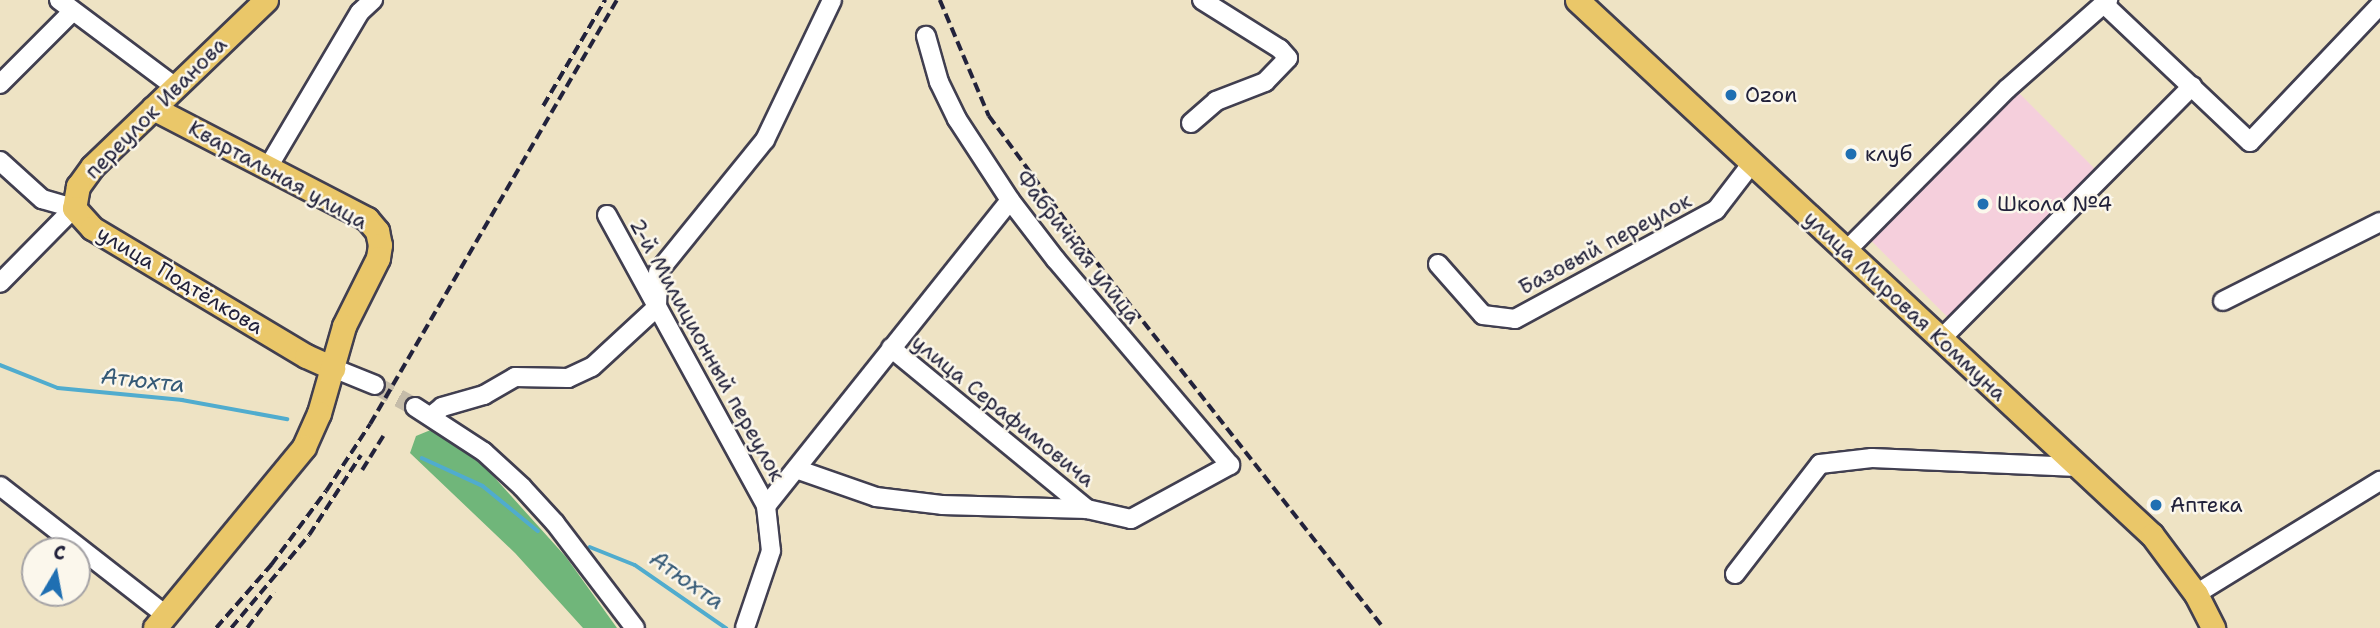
<!DOCTYPE html>
<meta charset="utf-8">
<style>
body{margin:0}
#map{position:relative;width:2380px;height:628px;overflow:hidden;background:#eee3c4;font-family:"Shantell Sans",sans-serif}
div>[style]{position:absolute}
.built>*{inset:0;background:#f5cfdc;transform-origin:0 0}
.forest>*{inset:0;background:#70b67a}
.stream>*{height:3.5px;margin:-1.75px;padding:0 1.75px;transform-origin:1.75px;border-radius:1.75px;background:#50acce}
.minor-tunnel>*{height:18px;margin-top:-9px;transform-origin:0;background:repeating-linear-gradient(90deg,#c5bca9 0 18px,transparent 0 27px)}
.roads{filter:drop-shadow(2px 0 #413f50) drop-shadow(-2px 0 #413f50) drop-shadow(0 2px #413f50) drop-shadow(0 -2px #413f50)}
.minor>*{height:18px;margin:-9px;padding:0 9px;transform-origin:9px;border-radius:9px;background:#fff}
.major>*{height:23px;margin:-11.5px;padding:0 11.5px;transform-origin:11.5px;border-radius:11.5px;background:#eac769}
.rail>*{height:3.5px;margin-top:-1.75px;transform-origin:0;background:repeating-linear-gradient(90deg,#22223b 0 10px,transparent 0 15px)}
.dots>*{width:19px;height:19px;translate:-50% -50%;box-sizing:border-box;border:4px solid #fbf7ec;border-radius:50%}
span{translate:-50% -50%;white-space:nowrap;text-align:center;line-height:1.15;-webkit-text-stroke:5px #fbf7ec;paint-order:stroke}
.poi-label{font-size:21px;color:#22223b}
.left{translate:0 -50%;text-align:left}
.street-label{font-size:21px;color:#22223b}
.water-label{font-size:23px;color:#345976;font-style:italic}
.north{position:absolute;left:21px;top:537px;width:70px;height:70px;box-sizing:border-box;background:#fbf7ec;border:2px solid #a4a2a5;border-radius:50%;rotate:10deg;font-size:19px;font-weight:700;line-height:28px;text-align:center;color:#22223b}
.north::after{content:'';display:block;margin:auto;width:24px;height:32px;background:#1f6fb2;clip-path:polygon(50% 0,100% 100%,50% 72%,0 100%)}
</style>
<div id="map">
<div class="built">
<div style="left:2019px;top:93px;width:111px;height:209px;rotate:45deg"></div>
</div>
<div class="forest">
<div style="clip-path:polygon(433px 429px,485px 467px,566px 557px,617px 628px,583px 628px,515px 553px,410px 453px,416px 436px)"></div>
</div>
<div class="stream">
<div style="left:0;top:365px;width:62px;rotate:21.6deg"></div>
<div style="left:58px;top:388px;width:125px;rotate:5.5deg"></div>
<div style="left:182px;top:400px;width:107px;rotate:10.3deg"></div>
<div style="left:422px;top:458px;width:67px;rotate:24.7deg"></div>
<div style="left:483px;top:486px;width:71px;rotate:39.3deg"></div>
<div style="left:590px;top:547px;width:48px;rotate:21.8deg"></div>
<div style="left:635px;top:565px;width:111px;rotate:34.7deg"></div>
</div>
<div class="minor-tunnel">
<div style="left:375px;top:385px;width:46px;rotate:28.8deg"></div>
</div>
<div class="roads">
<div class="minor">
<div style="left:59px;top:0;width:144px;rotate:36.8deg"></div>
<div style="left:2104px;top:4px;width:201px;rotate:43.4deg"></div>
<div style="left:2250px;top:142px;width:189px;rotate:-46.5deg"></div>
<div style="left:0;top:84px;width:103px;rotate:-45deg"></div>
<div style="left:1191px;top:123px;width:33px;rotate:-41deg"></div>
<div style="left:1216px;top:101px;width:53px;rotate:-21.2deg"></div>
<div style="left:1265px;top:82px;width:33px;rotate:-46deg"></div>
<div style="left:1288px;top:58px;width:12px;rotate:-132deg"></div>
<div style="left:1280px;top:49px;width:92px;rotate:-147.9deg"></div>
<div style="left:0;top:161px;width:57px;rotate:42.1deg"></div>
<div style="left:42px;top:199px;width:33px;rotate:16deg"></div>
<div style="left:74px;top:208px;width:105px;rotate:134.6deg"></div>
<div style="left:267px;top:169px;width:182px;rotate:-59.4deg"></div>
<div style="left:360px;top:12px;width:18px;rotate:-43deg"></div>
<div style="left:607px;top:215px;width:332px;rotate:61.3deg"></div>
<div style="left:766px;top:506px;width:45px;rotate:83.7deg"></div>
<div style="left:771px;top:551px;width:81px;rotate:108.7deg"></div>
<div style="left:1846px;top:251px;width:228px;rotate:-45.2deg"></div>
<div style="left:2007px;top:89px;width:135px;rotate:-41.4deg"></div>
<div style="left:1438px;top:264px;width:68px;rotate:48.6deg"></div>
<div style="left:1483px;top:315px;width:32px;rotate:7deg"></div>
<div style="left:1515px;top:319px;width:229px;rotate:-28.5deg"></div>
<div style="left:1716px;top:210px;width:59px;rotate:-52.5deg"></div>
<div style="left:2223px;top:301px;width:176px;rotate:-26.7deg"></div>
<div style="left:1940px;top:340px;width:358px;rotate:-45.2deg"></div>
<div style="left:891px;top:348px;width:254px;rotate:39.4deg"></div>
<div style="left:333px;top:368px;width:45px;rotate:22deg"></div>
<div style="left:415px;top:407px;width:82px;rotate:33.1deg"></div>
<div style="left:484px;top:452px;width:52px;rotate:42.6deg"></div>
<div style="left:522px;top:487px;width:49px;rotate:47.5deg"></div>
<div style="left:555px;top:523px;width:132px;rotate:52.7deg"></div>
<div style="left:431px;top:416px;width:14px;rotate:-39deg"></div>
<div style="left:442px;top:407px;width:44px;rotate:-15.9deg"></div>
<div style="left:484px;top:395px;width:36px;rotate:-30deg"></div>
<div style="left:515px;top:377px;width:53px;rotate:1.1deg"></div>
<div style="left:568px;top:378px;width:26px;rotate:-25deg"></div>
<div style="left:592px;top:367px;width:88px;rotate:-42.7deg"></div>
<div style="left:657px;top:307px;width:35px;rotate:-88deg"></div>
<div style="left:658px;top:272px;width:170px;rotate:-51deg"></div>
<div style="left:765px;top:140px;width:155px;rotate:-64.4deg"></div>
<div style="left:796px;top:469px;width:85px;rotate:19.3deg"></div>
<div style="left:876px;top:497px;width:66px;rotate:6.9deg"></div>
<div style="left:942px;top:505px;width:145px;rotate:1.6deg"></div>
<div style="left:1087px;top:509px;width:45px;rotate:12.8deg"></div>
<div style="left:1131px;top:519px;width:113px;rotate:-28.6deg"></div>
<div style="left:1230px;top:465px;width:269px;rotate:-130.3deg"></div>
<div style="left:1056px;top:260px;width:76px;rotate:-127.5deg"></div>
<div style="left:1010px;top:200px;width:97px;rotate:-123.2deg"></div>
<div style="left:957px;top:119px;width:41px;rotate:-115.9deg"></div>
<div style="left:939px;top:82px;width:48px;rotate:-105.8deg"></div>
<div style="left:0;top:486px;width:210px;rotate:37.9deg"></div>
<div style="left:766px;top:506px;width:391px;rotate:-51.4deg"></div>
<div style="left:1735px;top:574px;width:139px;rotate:-52.3deg"></div>
<div style="left:1820px;top:464px;width:52px;rotate:-6.6deg"></div>
<div style="left:1872px;top:458px;width:204px;rotate:2.5deg"></div>
<div style="left:2196px;top:594px;width:216px;rotate:-31.6deg"></div>
</div>
<div class="major">
<div style="left:266px;top:0;width:241px;rotate:136.2deg"></div>
<div style="left:92px;top:167px;width:24px;rotate:126deg"></div>
<div style="left:78px;top:186px;width:22px;rotate:100deg"></div>
<div style="left:74px;top:208px;width:27px;rotate:48deg"></div>
<div style="left:92px;top:228px;width:249px;rotate:30.9deg"></div>
<div style="left:306px;top:356px;width:30px;rotate:24deg"></div>
<div style="left:1577px;top:0;width:785px;rotate:42.94deg"></div>
<div style="left:2152px;top:535px;width:74px;rotate:53.3deg"></div>
<div style="left:2196px;top:594px;width:38px;rotate:63deg"></div>
<div style="left:153px;top:108px;width:241px;rotate:27.4deg"></div>
<div style="left:367px;top:219px;width:16px;rotate:50deg"></div>
<div style="left:377px;top:231px;width:14px;rotate:78deg"></div>
<div style="left:380px;top:245px;width:13px;rotate:99deg"></div>
<div style="left:378px;top:258px;width:76px;rotate:116.6deg"></div>
<div style="left:344px;top:326px;width:91px;rotate:106deg"></div>
<div style="left:319px;top:413px;width:37px;rotate:114deg"></div>
<div style="left:304px;top:447px;width:234px;rotate:129.5deg"></div>
</div>
</div>
<div class="rail">
<div style="left:940px;top:0;width:126px;rotate:67.1deg"></div>
<div style="left:989px;top:116px;width:167px;rotate:53.7deg"></div>
<div style="left:1088px;top:251px;width:479px;rotate:51.9deg"></div>
<div style="left:543px;top:106px;width:123px;rotate:-59.7deg"></div>
<div style="left:362px;top:470px;width:44px;rotate:-58.1deg"></div>
<div style="left:216px;top:628px;width:84px;rotate:-48.9deg"></div>
<div style="left:271px;top:565px;width:92px;rotate:-53.4deg"></div>
<div style="left:326px;top:491px;width:80px;rotate:-56.7deg"></div>
<div style="left:370px;top:424px;width:491px;rotate:-59.8deg"></div>
<div style="left:231px;top:628px;width:121px;rotate:-50deg"></div>
<div style="left:309px;top:535px;width:95px;rotate:-57deg"></div>
<div style="left:247px;top:628px;width:45px;rotate:-53.1deg"></div>
</div>
<div class="dots">
<div style="left:1731px;top:95px;background:#1f6fb2"></div>
<div style="left:1851px;top:154px;background:#1f6fb2"></div>
<div style="left:1983px;top:204px;background:#1f6fb2"></div>
<div style="left:2156px;top:505px;background:#1f6fb2"></div>
</div>
<div class="poi-label">
<span class="left" style="left:1745px;top:95px">Ozon</span>
<span class="left" style="left:1865px;top:154px">клуб</span>
<span class="left" style="left:1997px;top:204px">Школа №4</span>
<span class="left" style="left:2170px;top:505px">Аптека</span>
</div>
<div class="street-label">
<span style="left:156px;top:108px;rotate:-45deg">переулок Иванова</span>
<span style="left:278px;top:175px;rotate:29deg">Квартальная улица</span>
<span style="left:1605px;top:244px;rotate:-28deg">Базовый переулок</span>
<span style="left:1078px;top:247px;rotate:52deg">Фабричная улица</span>
<span style="left:180px;top:280px;rotate:31deg">улица Подтёлкова</span>
<span style="left:1905px;top:306px;rotate:43deg">улица Мировая Коммуна</span>
<span style="left:707px;top:350px;rotate:61deg">2-й Милиционный переулок</span>
<span style="left:1003px;top:411px;rotate:39deg">улица Серафимовича</span>
</div>
<div class="water-label">
<span style="left:143px;top:380px;rotate:6deg">Атюхта</span>
<span style="left:687px;top:580px;rotate:35deg">Атюхта</span>
</div>
<div class="north">С</div>
</div>
